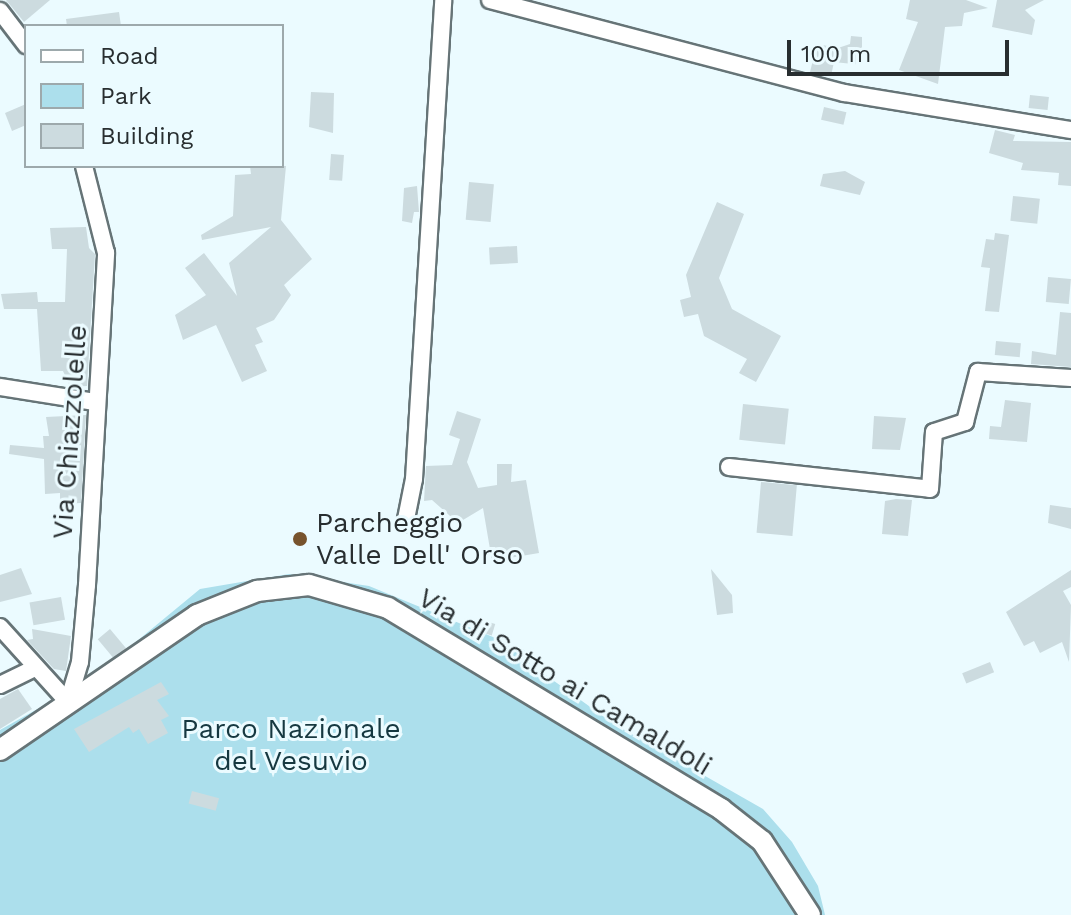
<!DOCTYPE html>
<style>
body{margin:0}
#map{position:relative;width:1071px;height:915px;overflow:hidden;background:#ebfbff;font-family:"Work Sans",sans-serif}
div>[style]{position:absolute}
.green>*{inset:0;background:#acdfec}
.building>*{inset:0;background:#ccdbdf;transform-origin:0 0}
.roads{filter:drop-shadow(2px 0 #667477) drop-shadow(-2px 0 #667477) drop-shadow(0 2px #667477) drop-shadow(0 -2px #667477)}
.minor>*{height:16px;margin:-8px;padding:0 8px;transform-origin:8px;border-radius:8px;background:#fff}
.tertiary>*{height:20px;margin:-10px;padding:0 10px;transform-origin:10px;border-radius:10px;background:#fff}
.dots>*{width:22px;height:22px;translate:-50% -50%;box-sizing:border-box;border:4px solid #ebfbff;border-radius:50%}
span{translate:-50% -50%;white-space:nowrap;text-align:center;line-height:1.15;-webkit-text-stroke:6px #ebfbff;paint-order:stroke}
.street-label{font-size:28px;color:#282e30}
.poi-label{font-size:28px;color:#282e30}
.left{translate:0 -50%;text-align:left}
.park-label{font-size:28px;color:#163840}
.legend{position:absolute;left:24px;top:24px;width:260px;height:144px;box-sizing:border-box;background:#ebfbff;border:2px solid #9da9ac;margin:0;padding:10px 14px;list-style:none;font-size:24px;color:#282e30}
.legend li{display:flex;align-items:center;gap:16px;height:40px}
.legend b{width:40px;border:2px solid #9da9ac}
.scale{position:absolute;left:787px;top:40px;width:222px;height:36px;box-sizing:border-box;border:4px solid #282e30;border-top:0;padding-left:10px;font-size:24px;line-height:28px;white-space:nowrap;color:#282e30;-webkit-text-stroke:6px #ebfbff;paint-order:stroke}
</style>
<div id="map">
<div class="green">
<div style="clip-path:polygon(289px 574px,369px 586px,534px 654px,529px 663px,614px 724px,763px 809px,792px 842px,818px 886px,825px 915px,0 915px,0 730px,91px 679px,200px 589px)"></div>
</div>
<div class="building">
<div style="clip-path:polygon(6px 0,50px 0,24px 22px)"></div>
<div style="clip-path:polygon(910px 0,966px 0,988px 8px,964px 13px,962px 26px,945px 27px,938px 84px,899px 70px,918px 22px,906px 19px)"></div>
<div style="clip-path:polygon(997px 0,1044px 0,1025px 10px,1035px 20px,1032px 35px,992px 27px)"></div>
<div style="clip-path:polygon(119px 12px,121px 26px,67px 26px,66px 19px)"></div>
<div style="clip-path:polygon(851px 36px,862px 37px,862px 65px,834px 62px,831px 76px,810px 72px,817px 44px,838px 48px,850px 44px)"></div>
<div style="clip-path:polygon(311px 92px,334px 93px,333px 133px,309px 127px)"></div>
<div style="left:1030px;top:95px;width:19px;height:13px;rotate:6deg"></div>
<div style="clip-path:polygon(26px 104px,26px 125px,12px 131px,5px 113px)"></div>
<div style="left:824px;top:107px;width:23px;height:13px;rotate:13deg"></div>
<div style="clip-path:polygon(995px 130px,1015px 135px,1013px 141px,1071px 142px,1071px 186px,1058px 185px,1059px 173px,1021px 170px,1023px 163px,989px 153px)"></div>
<div style="left:331px;top:154px;width:13px;height:26px;rotate:4deg"></div>
<div style="clip-path:polygon(250px 166px,286px 166px,281px 220px,312px 259px,284px 285px,291px 295px,274px 320px,256px 328px,263px 342px,255px 345px,267px 371px,242px 382px,216px 325px,183px 340px,175px 315px,206px 295px,185px 268px,204px 253px,237px 296px,229px 263px,271px 227px,202px 240px,201px 235px,233px 216px,235px 175px,251px 174px)"></div>
<div style="clip-path:polygon(845px 171px,865px 182px,860px 195px,820px 186px,823px 174px)"></div>
<div style="left:469px;top:182px;width:25px;height:38px;rotate:5deg"></div>
<div style="clip-path:polygon(417px 186px,419px 212px,414px 212px,412px 223px,402px 221px,404px 188px)"></div>
<div style="left:1013px;top:196px;width:27px;height:25px;rotate:6deg"></div>
<div style="clip-path:polygon(717px 202px,744px 214px,719px 278px,732px 309px,781px 336px,756px 382px,739px 373px,747px 359px,704px 336px,698px 314px,684px 317px,680px 300px,691px 297px,686px 275px)"></div>
<div style="clip-path:polygon(86px 227px,89px 248px,95px 254px,87px 386px,70px 387px,63px 371px,41px 371px,37px 309px,4px 309px,1px 294px,37px 292px,38px 302px,65px 302px,67px 249px,52px 249px,50px 228px)"></div>
<div style="clip-path:polygon(995px 233px,1009px 235px,999px 312px,985px 311px,990px 268px,981px 267px,986px 239px,994px 240px)"></div>
<div style="left:517px;top:246px;width:17px;height:28px;rotate:87deg"></div>
<div style="left:1048px;top:277px;width:23px;height:25px;rotate:5deg"></div>
<div style="clip-path:polygon(1060px 312px,1071px 313px,1071px 367px,1031px 364px,1032px 351px,1056px 355px)"></div>
<div style="left:996px;top:341px;width:25px;height:14px;rotate:5deg"></div>
<div style="clip-path:polygon(1005px 400px,1031px 403px,1027px 442px,989px 439px,990px 426px,1001px 427px)"></div>
<div style="left:743px;top:404px;width:46px;height:36px;rotate:6deg"></div>
<div style="clip-path:polygon(457px 411px,481px 419px,467px 462px,478px 488px,497px 485px,497px 464px,512px 464px,511px 482px,526px 480px,539px 553px,492px 561px,483px 508px,458px 523px,432px 500px,424px 501px,426px 466px,452px 465px,460px 439px,449px 435px)"></div>
<div style="clip-path:polygon(86px 415px,81px 503px,60px 504px,60px 493px,45px 494px,44px 459px,9px 454px,10px 445px,44px 448px,43px 436px,49px 436px,46px 417px)"></div>
<div style="clip-path:polygon(874px 416px,906px 418px,900px 450px,872px 449px)"></div>
<div style="left:761px;top:482px;width:36px;height:51px;rotate:5deg"></div>
<div style="clip-path:polygon(896px 499px,912px 500px,908px 536px,882px 534px,885px 501px)"></div>
<div style="clip-path:polygon(1050px 505px,1071px 508px,1071px 529px,1048px 523px)"></div>
<div style="clip-path:polygon(21px 568px,32px 594px,0 602px,0 575px)"></div>
<div style="clip-path:polygon(711px 569px,732px 595px,733px 613px,717px 615px)"></div>
<div style="clip-path:polygon(1071px 570px,1071px 587px,1063px 591px,1071px 605px,1069px 662px,1062px 642px,1040px 653px,1034px 641px,1024px 646px,1006px 612px)"></div>
<div style="left:61px;top:597px;width:23px;height:32px;rotate:80deg"></div>
<div style="left:479px;top:619px;width:17px;height:12px;rotate:17deg"></div>
<div style="clip-path:polygon(32px 629px,71px 636px,66px 671px,54px 669px,27px 640px,33px 639px)"></div>
<div style="left:110px;top:629px;width:25px;height:16px;rotate:50deg"></div>
<div style="left:990px;top:662px;width:11px;height:30px;rotate:68deg"></div>
<div style="clip-path:polygon(161px 682px,169px 694px,157px 700px,169px 716px,161px 720px,168px 733px,148px 744px,139px 729px,133px 733px,129px 727px,89px 752px,74px 729px)"></div>
<div style="clip-path:polygon(18px 689px,32px 709px,0 729px,0 699px)"></div>
<div style="left:192px;top:791px;width:28px;height:13px;rotate:15deg"></div>
</div>
<div class="roads">
<div class="minor">
<div style="left:490px;top:0;width:366px;rotate:14.7deg"></div>
<div style="left:844px;top:93px;width:230px;rotate:9.3deg"></div>
<div style="left:0;top:11px;width:43px;rotate:52.6deg"></div>
<div style="left:0;top:387px;width:96px;rotate:9deg"></div>
<div style="left:729px;top:467px;width:202px;rotate:6.2deg"></div>
<div style="left:930px;top:489px;width:57px;rotate:-86deg"></div>
<div style="left:934px;top:432px;width:33px;rotate:-18deg"></div>
<div style="left:965px;top:422px;width:52px;rotate:-75.4deg"></div>
<div style="left:978px;top:372px;width:93px;rotate:3.7deg"></div>
<div style="left:405px;top:524px;width:46px;rotate:-78.7deg"></div>
<div style="left:414px;top:479px;width:480px;rotate:-86.5deg"></div>
<div style="left:0;top:627px;width:101px;rotate:47.8deg"></div>
<div style="left:68px;top:702px;width:42px;rotate:-73.3deg"></div>
<div style="left:80px;top:662px;width:77px;rotate:-84.8deg"></div>
<div style="left:87px;top:585px;width:333px;rotate:-86.7deg"></div>
<div style="left:106px;top:253px;width:90px;rotate:-104.2deg"></div>
<div style="left:0;top:685px;width:39px;rotate:-26deg"></div>
</div>
<div class="tertiary">
<div style="left:0;top:750px;width:239px;rotate:-34.4deg"></div>
<div style="left:197px;top:615px;width:65px;rotate:-21.8deg"></div>
<div style="left:257px;top:591px;width:52px;rotate:-6.6deg"></div>
<div style="left:309px;top:585px;width:82px;rotate:16.2deg"></div>
<div style="left:388px;top:608px;width:389px;rotate:31.1deg"></div>
<div style="left:721px;top:809px;width:52px;rotate:38deg"></div>
<div style="left:762px;top:841px;width:88px;rotate:57deg"></div>
</div>
</div>
<div class="dots">
<div style="left:300px;top:539px;background:#77532d"></div>
</div>
<div class="street-label">
<span style="left:70px;top:432px;rotate:-86deg">Via Chiazzolelle</span>
<span style="left:565px;top:682px;rotate:31deg">Via di Sotto ai Camaldoli</span>
</div>
<div class="poi-label">
<span class="left" style="left:316px;top:539px">Parcheggio<br>Valle Dell' Orso</span>
</div>
<div class="park-label">
<span style="left:291px;top:745px">Parco Nazionale<br>del Vesuvio</span>
</div>
<ul class="legend">
<li><b style="height:10px;background:#fff"></b>Road</li>
<li><b style="height:22px;background:#acdfec"></b>Park</li>
<li><b style="height:22px;background:#ccdbdf"></b>Building</li>
</ul>
<div class="scale">100 m</div>
</div>
